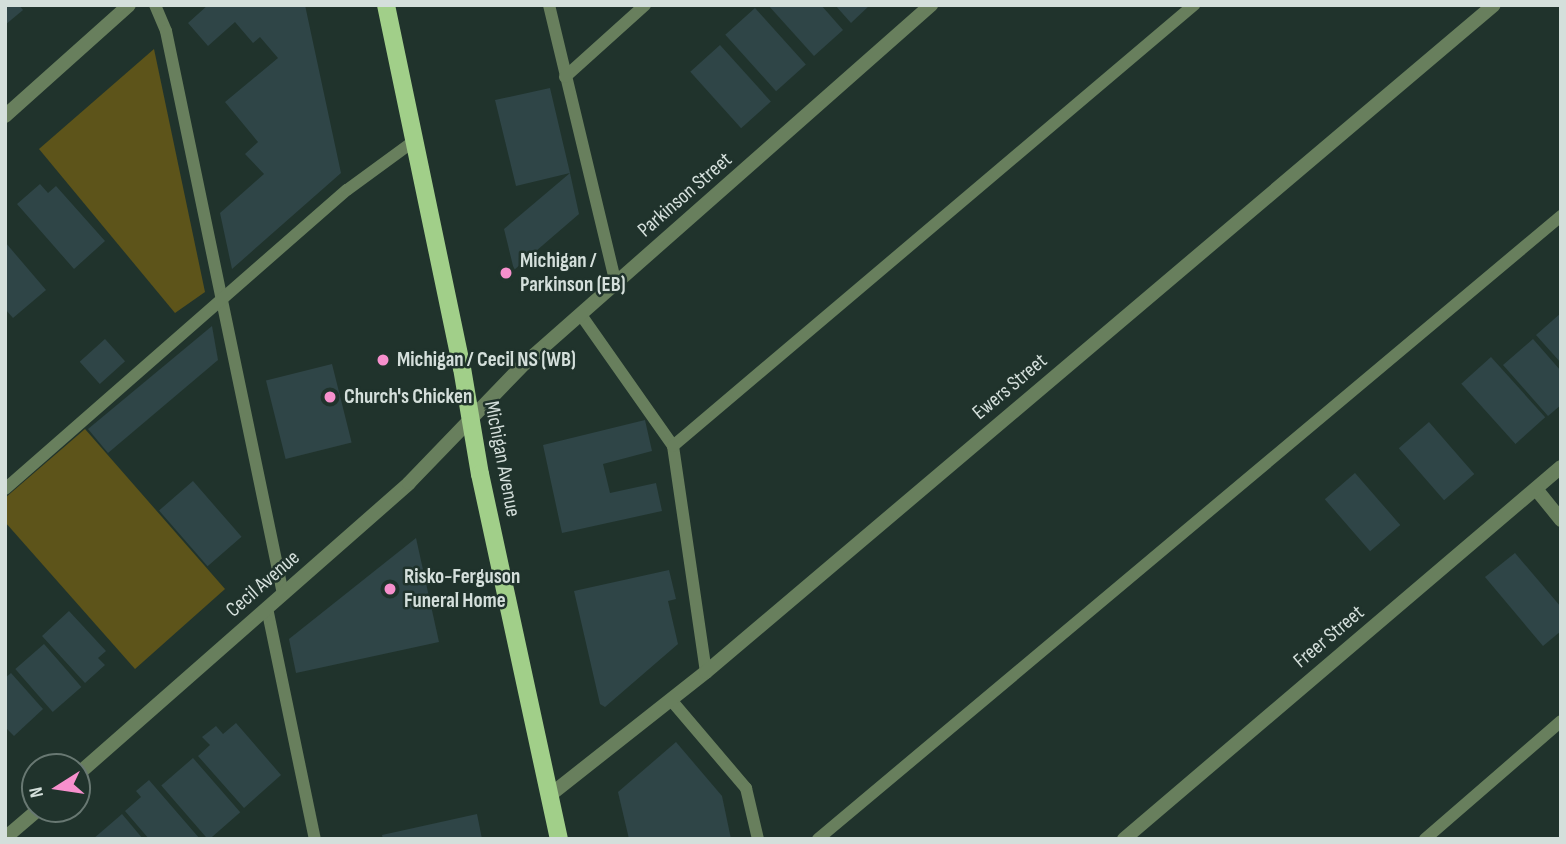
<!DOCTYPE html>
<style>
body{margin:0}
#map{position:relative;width:1566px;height:844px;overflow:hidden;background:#20332c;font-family:"Sofia Sans Condensed",sans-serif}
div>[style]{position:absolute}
.green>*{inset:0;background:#5d541a}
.building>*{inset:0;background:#2f4547;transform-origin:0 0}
.lane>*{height:12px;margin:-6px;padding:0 6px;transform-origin:6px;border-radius:6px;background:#687f5d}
.street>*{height:14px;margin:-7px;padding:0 7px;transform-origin:7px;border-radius:7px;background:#687f5d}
.primary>*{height:18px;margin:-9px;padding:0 9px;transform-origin:9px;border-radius:9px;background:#a1cf89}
.dots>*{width:19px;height:19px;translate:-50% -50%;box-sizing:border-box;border:4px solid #20332c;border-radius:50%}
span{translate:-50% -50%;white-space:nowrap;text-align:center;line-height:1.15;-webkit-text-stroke:5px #20332c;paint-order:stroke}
.street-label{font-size:21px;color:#d4dfdb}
.poi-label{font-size:21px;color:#d4dfdb;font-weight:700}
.left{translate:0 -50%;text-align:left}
.frame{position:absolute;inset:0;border:7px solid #d4dfdb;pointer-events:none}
.north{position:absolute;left:21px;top:753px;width:70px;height:70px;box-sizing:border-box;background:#20332c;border:2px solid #687872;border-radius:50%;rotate:258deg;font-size:19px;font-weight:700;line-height:28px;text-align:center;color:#d4dfdb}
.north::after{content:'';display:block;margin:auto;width:24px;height:32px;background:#f790cd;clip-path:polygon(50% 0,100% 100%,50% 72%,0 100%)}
</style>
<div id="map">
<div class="green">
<div style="clip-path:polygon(154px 49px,205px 292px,175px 313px,39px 149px)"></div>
<div style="clip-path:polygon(85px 429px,225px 589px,135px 669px,5px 522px,5px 498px)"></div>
</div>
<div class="building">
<div style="clip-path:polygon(5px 5px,19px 5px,23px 10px,5px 25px)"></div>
<div style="clip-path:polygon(208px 5px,305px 5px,341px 173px,232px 269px,220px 213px,264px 174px,245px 154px,258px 142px,225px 102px,278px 58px,260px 37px,253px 43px,235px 22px,208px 46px,188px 23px)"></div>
<div style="clip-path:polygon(768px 5px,821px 5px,843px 30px,814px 56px)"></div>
<div style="clip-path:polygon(835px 5px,870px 5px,851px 23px)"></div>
<div style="left:755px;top:8px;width:76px;height:40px;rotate:48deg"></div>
<div style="left:720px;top:45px;width:76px;height:40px;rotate:48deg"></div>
<div style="clip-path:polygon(550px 88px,570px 173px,579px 214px,514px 270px,504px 229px,570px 173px,516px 186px,495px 100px)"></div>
<div style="clip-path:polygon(40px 184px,48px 193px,56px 186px,105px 241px,74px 269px,17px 204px)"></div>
<div style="clip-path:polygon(5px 242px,46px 290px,13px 318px,5px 309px)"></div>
<div style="clip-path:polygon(1561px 313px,1561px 363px,1536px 335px)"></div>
<div style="clip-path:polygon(212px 326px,218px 360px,108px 453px,88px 429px)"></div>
<div style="left:105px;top:339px;width:30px;height:34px;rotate:48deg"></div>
<div style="clip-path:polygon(1533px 339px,1561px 371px,1561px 405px,1548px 416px,1503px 365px)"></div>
<div style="left:1491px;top:357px;width:81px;height:40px;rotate:48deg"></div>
<div style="left:332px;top:364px;width:81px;height:68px;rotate:76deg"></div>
<div style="clip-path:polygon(645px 420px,652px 451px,603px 464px,610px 493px,656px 483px,662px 511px,562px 533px,543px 445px)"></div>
<div style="left:1429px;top:422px;width:69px;height:40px;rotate:49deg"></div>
<div style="left:1355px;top:473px;width:69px;height:40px;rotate:49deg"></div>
<div style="left:193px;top:481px;width:74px;height:45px;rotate:49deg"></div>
<div style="clip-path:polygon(416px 538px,439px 642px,296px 673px,289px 639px)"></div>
<div style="clip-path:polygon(1515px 553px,1561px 607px,1561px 631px,1543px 646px,1485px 577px)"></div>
<div style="clip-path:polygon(669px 570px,676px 599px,668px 601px,678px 644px,605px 707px,600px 704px,574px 591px)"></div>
<div style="clip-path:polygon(69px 611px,106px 651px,98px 658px,105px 665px,85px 683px,42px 636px)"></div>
<div style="left:44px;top:644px;width:57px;height:38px;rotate:49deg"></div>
<div style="clip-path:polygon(11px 673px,43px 709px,14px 736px,5px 727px,5px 678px)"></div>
<div style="clip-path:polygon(236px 723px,281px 775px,244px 808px,198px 756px,210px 745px,202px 737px,216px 726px,223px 734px)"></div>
<div style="clip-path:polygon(676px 742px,722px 796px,731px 839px,629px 839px,618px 792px)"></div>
<div style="left:193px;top:758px;width:72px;height:42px;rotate:49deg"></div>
<div style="clip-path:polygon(149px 780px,200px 839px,149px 839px,125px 811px,141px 797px,136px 791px)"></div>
<div style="clip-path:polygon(122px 814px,143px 839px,93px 839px)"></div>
<div style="clip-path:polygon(477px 814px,482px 839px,383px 839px,382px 835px)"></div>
</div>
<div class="lane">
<div style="left:155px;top:5px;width:28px;rotate:67deg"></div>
<div style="left:166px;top:31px;width:575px;rotate:78.26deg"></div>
<div style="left:549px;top:5px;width:287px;rotate:76.5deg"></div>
<div style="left:565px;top:77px;width:108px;rotate:-42deg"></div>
<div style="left:581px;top:315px;width:160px;rotate:54.9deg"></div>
<div style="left:673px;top:446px;width:228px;rotate:81.7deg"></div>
<div style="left:673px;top:446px;width:683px;rotate:-40.25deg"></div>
<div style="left:5px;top:489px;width:454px;rotate:-41.2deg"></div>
<div style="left:347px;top:190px;width:83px;rotate:-36.2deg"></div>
<div style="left:267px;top:608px;width:236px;rotate:78.3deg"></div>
<div style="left:671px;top:700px;width:116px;rotate:49.6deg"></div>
<div style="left:746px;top:788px;width:52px;rotate:76.8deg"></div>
<div style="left:818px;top:839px;width:970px;rotate:-39.98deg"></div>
<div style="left:1425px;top:839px;width:180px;rotate:-40.9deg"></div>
</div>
<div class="street">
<div style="left:5px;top:116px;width:166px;rotate:-41.8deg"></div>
<div style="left:1536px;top:489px;width:40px;rotate:51deg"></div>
<div style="left:77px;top:775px;width:442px;rotate:-41.3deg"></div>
<div style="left:409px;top:483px;width:165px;rotate:-46deg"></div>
<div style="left:524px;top:364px;width:543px;rotate:-41.41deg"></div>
<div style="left:550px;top:795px;width:199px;rotate:-38.3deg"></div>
<div style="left:706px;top:672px;width:1032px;rotate:-40.25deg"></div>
<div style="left:5px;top:838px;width:45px;rotate:-40.5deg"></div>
<div style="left:1124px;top:839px;width:574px;rotate:-40.41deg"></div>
</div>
<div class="primary">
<div style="left:386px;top:5px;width:371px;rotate:78.2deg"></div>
<div style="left:462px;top:368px;width:108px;rotate:80.4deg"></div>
<div style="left:480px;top:474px;width:373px;rotate:77.8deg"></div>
</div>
<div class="dots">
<div style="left:506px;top:273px;background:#f790cd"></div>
<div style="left:383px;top:360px;background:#f790cd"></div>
<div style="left:330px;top:397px;background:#f790cd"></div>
<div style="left:390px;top:589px;background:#f790cd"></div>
</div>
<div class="street-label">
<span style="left:685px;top:195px;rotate:-41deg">Parkinson Street</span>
<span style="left:1010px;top:387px;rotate:-40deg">Ewers Street</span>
<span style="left:502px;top:459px;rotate:79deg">Michigan Avenue</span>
<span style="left:263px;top:584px;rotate:-41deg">Cecil Avenue</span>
<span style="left:1329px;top:637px;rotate:-40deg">Freer Street</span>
</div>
<div class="poi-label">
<span class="left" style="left:520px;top:273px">Michigan /<br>Parkinson (EB)</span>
<span class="left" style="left:397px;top:360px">Michigan / Cecil NS (WB)</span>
<span class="left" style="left:344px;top:397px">Church's Chicken</span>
<span class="left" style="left:404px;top:589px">Risko-Ferguson<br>Funeral Home</span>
</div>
<div class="frame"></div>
<div class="north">N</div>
</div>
